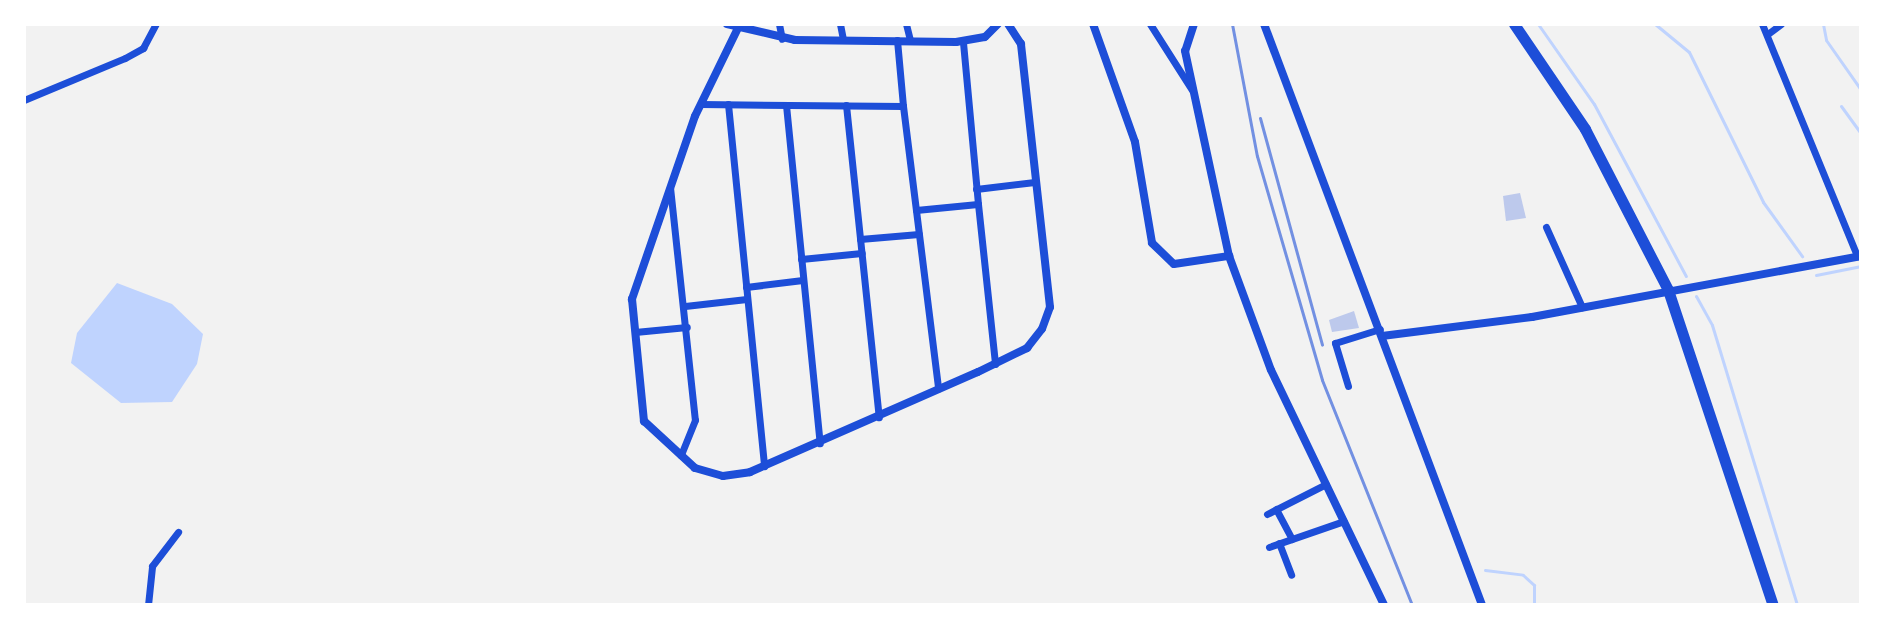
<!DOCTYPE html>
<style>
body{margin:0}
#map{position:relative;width:1885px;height:629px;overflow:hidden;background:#f2f2f2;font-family:"IBM Plex Sans",sans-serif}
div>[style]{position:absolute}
.water>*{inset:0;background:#bfd3fe}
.stream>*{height:3px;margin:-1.5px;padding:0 1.5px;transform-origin:1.5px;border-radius:1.5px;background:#bfd3fe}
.building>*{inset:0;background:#bdc9ec}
.minor>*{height:7px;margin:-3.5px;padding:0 3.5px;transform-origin:3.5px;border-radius:3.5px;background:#1d4ed8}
.tertiary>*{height:8px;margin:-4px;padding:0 4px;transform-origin:4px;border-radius:4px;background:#1d4ed8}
.trunk>*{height:11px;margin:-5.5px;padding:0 5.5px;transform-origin:5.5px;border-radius:5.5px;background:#1d4ed8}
.rail>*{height:3px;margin:-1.5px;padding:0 1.5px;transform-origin:1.5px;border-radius:1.5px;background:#7290e2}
span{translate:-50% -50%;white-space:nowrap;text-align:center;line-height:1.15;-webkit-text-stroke:7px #fff;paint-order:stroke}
.frame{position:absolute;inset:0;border:26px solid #fff;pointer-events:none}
</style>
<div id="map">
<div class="water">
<div style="clip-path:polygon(117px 283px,172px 304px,203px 334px,197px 364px,172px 402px,121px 403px,71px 363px,77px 333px)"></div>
</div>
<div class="stream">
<div style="left:1538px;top:24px;width:98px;rotate:55deg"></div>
<div style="left:1594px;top:104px;width:195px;rotate:61.9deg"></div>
<div style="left:1655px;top:24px;width:44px;rotate:39.5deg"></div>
<div style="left:1689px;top:52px;width:167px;rotate:63.7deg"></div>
<div style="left:1763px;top:202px;width:67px;rotate:54.2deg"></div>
<div style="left:1823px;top:24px;width:16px;rotate:79deg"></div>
<div style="left:1826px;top:40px;width:61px;rotate:55deg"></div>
<div style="left:1841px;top:106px;width:34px;rotate:54deg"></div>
<div style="left:1816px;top:275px;width:46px;rotate:-11.3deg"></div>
<div style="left:1696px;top:296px;width:33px;rotate:61deg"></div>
<div style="left:1712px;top:325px;width:293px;rotate:73.1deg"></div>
<div style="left:1485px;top:570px;width:38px;rotate:7deg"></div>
<div style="left:1523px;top:575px;width:15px;rotate:42deg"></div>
<div style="left:1534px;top:585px;width:20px;rotate:90deg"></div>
</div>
<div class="building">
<div style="clip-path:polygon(1520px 193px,1526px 218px,1506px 221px,1503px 196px)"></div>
<div style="clip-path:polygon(1354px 311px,1359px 328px,1332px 332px,1329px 320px)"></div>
</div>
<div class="minor">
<div style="left:779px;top:24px;width:15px;rotate:79deg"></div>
<div style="left:840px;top:24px;width:16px;rotate:79deg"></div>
<div style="left:906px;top:24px;width:16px;rotate:76deg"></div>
<div style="left:1150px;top:24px;width:78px;rotate:57.5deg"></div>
<div style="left:1762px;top:24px;width:251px;rotate:67.7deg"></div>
<div style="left:1769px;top:33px;width:15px;rotate:-37deg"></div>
<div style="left:897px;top:40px;width:66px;rotate:84.8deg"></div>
<div style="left:24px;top:100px;width:109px;rotate:-22.6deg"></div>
<div style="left:125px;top:58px;width:21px;rotate:-29deg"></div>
<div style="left:143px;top:48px;width:27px;rotate:-62deg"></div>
<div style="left:701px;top:104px;width:202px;rotate:0.6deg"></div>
<div style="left:903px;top:106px;width:285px;rotate:82.9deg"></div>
<div style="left:728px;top:104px;width:364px;rotate:84.3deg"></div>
<div style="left:786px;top:105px;width:340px;rotate:84.3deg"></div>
<div style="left:846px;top:105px;width:314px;rotate:84deg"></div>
<div style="left:670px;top:187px;width:234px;rotate:83.9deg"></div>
<div style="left:695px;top:420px;width:38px;rotate:112deg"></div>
<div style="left:976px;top:189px;width:59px;rotate:-6.8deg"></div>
<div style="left:978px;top:204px;width:161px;rotate:83.9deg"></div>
<div style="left:916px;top:210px;width:62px;rotate:-5.5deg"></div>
<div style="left:978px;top:204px;width:164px;rotate:-95.3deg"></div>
<div style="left:1546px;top:227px;width:88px;rotate:65.8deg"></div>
<div style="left:860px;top:239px;width:59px;rotate:-4.8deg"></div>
<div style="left:801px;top:259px;width:61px;rotate:-5.6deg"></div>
<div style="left:746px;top:287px;width:57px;rotate:-7deg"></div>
<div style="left:685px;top:306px;width:62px;rotate:-6.4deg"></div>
<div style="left:635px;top:332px;width:52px;rotate:-5.5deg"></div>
<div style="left:1348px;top:386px;width:45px;rotate:-106.8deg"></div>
<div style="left:1335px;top:343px;width:47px;rotate:-17.3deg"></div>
<div style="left:1276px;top:509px;width:34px;rotate:62deg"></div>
<div style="left:1267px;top:514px;width:66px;rotate:-27deg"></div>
<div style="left:1279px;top:543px;width:34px;rotate:69deg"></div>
<div style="left:1269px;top:547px;width:79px;rotate:-19.1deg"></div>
<div style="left:148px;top:605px;width:39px;rotate:-84deg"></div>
<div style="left:152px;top:566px;width:43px;rotate:-52.6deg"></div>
</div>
<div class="tertiary">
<div style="left:727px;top:24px;width:70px;rotate:13.2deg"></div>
<div style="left:795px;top:40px;width:161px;rotate:0.7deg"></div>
<div style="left:956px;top:42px;width:29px;rotate:-10deg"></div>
<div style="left:985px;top:37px;width:18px;rotate:-45deg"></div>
<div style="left:1093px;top:24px;width:125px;rotate:70.4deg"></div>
<div style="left:1135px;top:142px;width:102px;rotate:80.4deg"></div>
<div style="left:1152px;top:243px;width:30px;rotate:44deg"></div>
<div style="left:1174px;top:264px;width:56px;rotate:-8.3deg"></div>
<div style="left:1194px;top:24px;width:28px;rotate:108deg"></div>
<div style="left:1185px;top:51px;width:210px;rotate:77.9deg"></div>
<div style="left:1229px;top:256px;width:121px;rotate:69.8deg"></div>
<div style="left:1271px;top:370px;width:261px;rotate:64.3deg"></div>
<div style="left:1264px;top:24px;width:621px;rotate:69.43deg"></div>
<div style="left:738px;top:28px;width:98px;rotate:116deg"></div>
<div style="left:695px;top:116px;width:194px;rotate:109deg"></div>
<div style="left:632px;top:299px;width:123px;rotate:84.4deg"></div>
<div style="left:644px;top:421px;width:69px;rotate:42.7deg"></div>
<div style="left:695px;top:468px;width:29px;rotate:16deg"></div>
<div style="left:723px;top:476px;width:27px;rotate:-8deg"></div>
<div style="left:750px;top:472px;width:249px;rotate:-23.7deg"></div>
<div style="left:978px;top:372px;width:55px;rotate:-26.1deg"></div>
<div style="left:1027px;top:348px;width:24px;rotate:-52deg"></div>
<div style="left:1042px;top:329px;width:23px;rotate:-70deg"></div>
<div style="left:1050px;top:307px;width:265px;rotate:-96.3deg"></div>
<div style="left:1021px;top:44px;width:24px;rotate:-123deg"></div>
<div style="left:1382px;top:336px;width:151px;rotate:-7.2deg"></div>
<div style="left:1532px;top:317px;width:335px;rotate:-10.5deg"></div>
</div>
<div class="trunk">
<div style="left:1514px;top:24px;width:127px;rotate:55.9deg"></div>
<div style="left:1585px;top:129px;width:181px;rotate:62.7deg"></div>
<div style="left:1668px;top:290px;width:332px;rotate:71.6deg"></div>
</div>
<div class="rail">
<div style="left:1232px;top:24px;width:134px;rotate:79.3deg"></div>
<div style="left:1257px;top:156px;width:233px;rotate:73.8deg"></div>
<div style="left:1322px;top:380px;width:242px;rotate:68.2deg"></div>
<div style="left:1260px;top:118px;width:235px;rotate:74.7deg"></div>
</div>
<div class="frame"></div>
</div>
